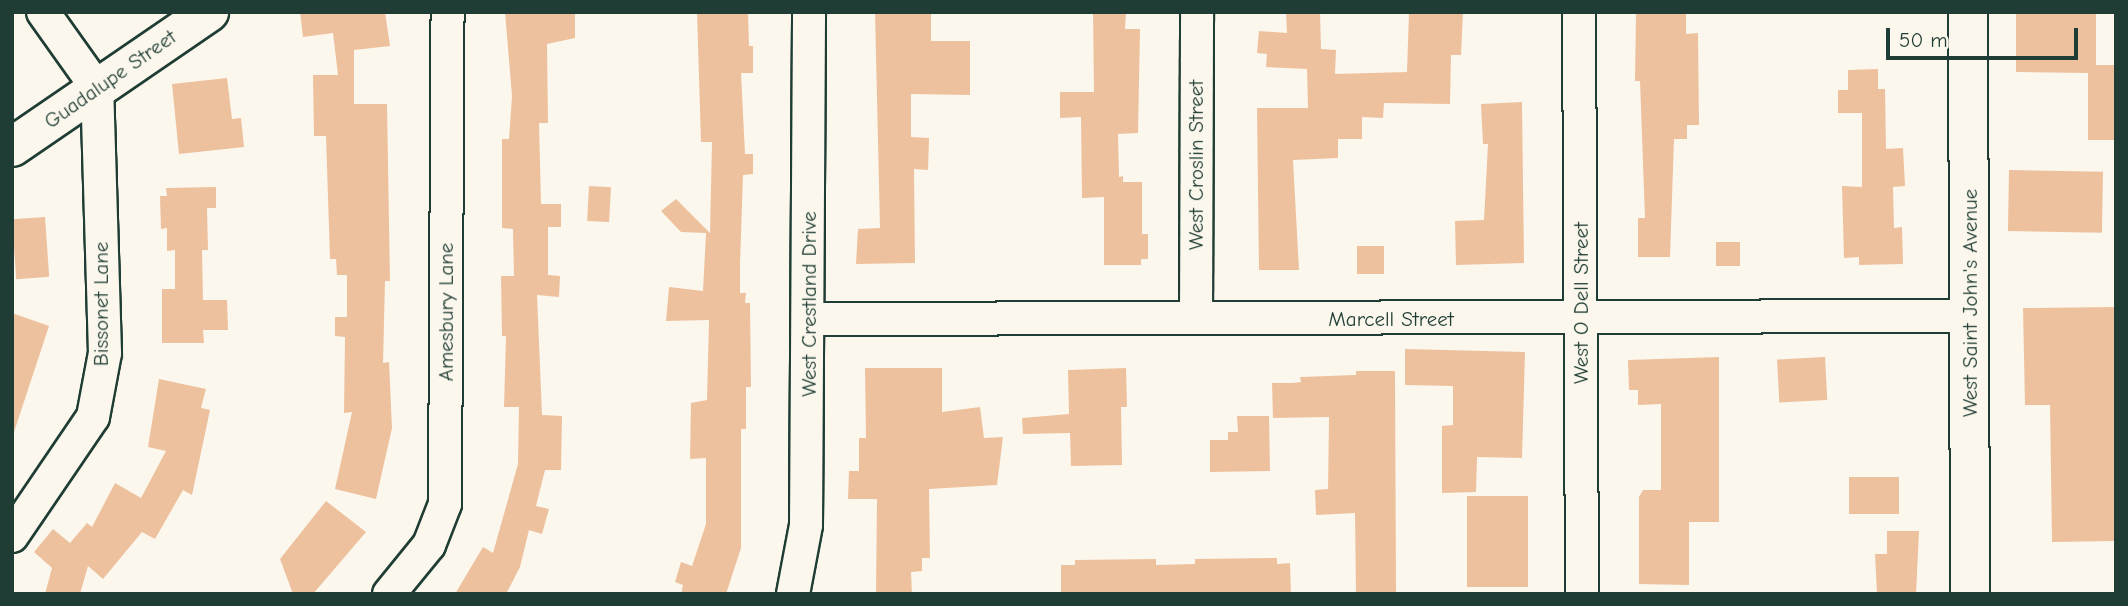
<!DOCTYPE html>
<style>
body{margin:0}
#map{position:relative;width:2128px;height:606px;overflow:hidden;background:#fbf7ec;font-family:"Comic Neue",sans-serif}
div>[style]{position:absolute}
.building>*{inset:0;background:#eec19e;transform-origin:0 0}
.roads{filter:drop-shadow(2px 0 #1f3d34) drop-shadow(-2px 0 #1f3d34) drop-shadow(0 2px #1f3d34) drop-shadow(0 -2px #1f3d34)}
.minor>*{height:32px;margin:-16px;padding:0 16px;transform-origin:16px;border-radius:16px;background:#fbf7ec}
.tertiary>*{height:38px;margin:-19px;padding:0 19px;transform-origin:19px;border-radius:19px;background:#fbf7ec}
span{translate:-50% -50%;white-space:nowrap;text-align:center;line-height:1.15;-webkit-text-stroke:5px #fbf7ec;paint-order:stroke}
.street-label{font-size:21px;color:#1f3d34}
.frame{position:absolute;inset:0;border:14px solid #1f3d34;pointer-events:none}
.scale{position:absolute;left:1886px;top:28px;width:192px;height:32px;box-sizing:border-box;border:4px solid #1f3d34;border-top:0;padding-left:9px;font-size:21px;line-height:24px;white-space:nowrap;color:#1f3d34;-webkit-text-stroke:5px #fbf7ec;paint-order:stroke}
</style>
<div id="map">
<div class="building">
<div style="clip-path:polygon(300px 12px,385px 12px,390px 46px,354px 50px,354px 104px,387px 104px,390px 281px,385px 281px,383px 363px,389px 362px,392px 428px,376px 499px,335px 489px,352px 412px,344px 413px,345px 337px,335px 336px,335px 317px,347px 317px,347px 275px,337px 275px,336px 259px,330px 259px,326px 136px,314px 136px,313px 75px,338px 75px,333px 33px,303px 37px)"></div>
<div style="clip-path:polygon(505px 12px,575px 12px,575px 38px,547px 44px,548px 123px,539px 123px,541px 204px,561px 204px,561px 227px,548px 227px,548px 275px,560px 276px,559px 297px,537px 295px,542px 415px,562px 416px,561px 470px,545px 470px,536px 506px,549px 509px,542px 534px,529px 530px,520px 567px,506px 594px,455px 594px,483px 547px,493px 553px,518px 464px,519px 407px,504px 407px,506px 336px,502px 336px,501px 276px,514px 276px,513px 229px,502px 228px,502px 139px,509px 139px,512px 96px)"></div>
<div style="clip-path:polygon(697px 12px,748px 12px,749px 46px,753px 46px,753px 73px,741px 73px,745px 154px,753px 154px,753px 174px,743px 175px,740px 264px,740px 293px,746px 293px,745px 303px,750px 303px,751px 387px,746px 387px,746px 429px,741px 429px,741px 548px,726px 594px,681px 594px,683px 585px,675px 582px,681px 562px,692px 566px,706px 524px,706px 458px,690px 459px,691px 403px,707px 400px,709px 320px,666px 321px,669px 287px,703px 291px,706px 233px,681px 232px,661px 211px,676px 199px,710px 233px,712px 142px,701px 142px)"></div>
<div style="clip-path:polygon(875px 12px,931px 12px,931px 41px,970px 41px,970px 95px,911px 94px,911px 137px,929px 138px,928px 170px,914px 169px,915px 263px,856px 264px,858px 229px,880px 228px)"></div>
<div style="clip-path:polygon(1093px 12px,1126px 12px,1125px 29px,1140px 29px,1138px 133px,1118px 134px,1119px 177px,1123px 176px,1123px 182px,1142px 182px,1142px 234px,1148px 234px,1148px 259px,1141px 259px,1141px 265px,1104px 265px,1104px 197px,1082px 198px,1081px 117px,1060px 118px,1060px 92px,1094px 92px)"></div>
<div style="clip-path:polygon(1286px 12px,1320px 12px,1321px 49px,1336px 50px,1335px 74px,1407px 72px,1409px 12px,1463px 12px,1461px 55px,1451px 55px,1450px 104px,1384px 103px,1383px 118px,1362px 117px,1362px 139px,1338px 139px,1338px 158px,1293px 160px,1299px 270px,1259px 270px,1257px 108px,1308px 108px,1307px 69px,1266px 67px,1267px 54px,1257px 53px,1259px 31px,1287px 33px)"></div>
<div style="clip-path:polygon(1636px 12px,1686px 12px,1686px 34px,1698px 33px,1699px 125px,1687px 125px,1687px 139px,1674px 139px,1670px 257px,1638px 257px,1638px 218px,1645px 218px,1640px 81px,1635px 81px)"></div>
<div style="clip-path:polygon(2016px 12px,2096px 12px,2096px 65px,2116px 65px,2116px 140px,2088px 140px,2088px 73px,2016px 72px)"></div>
<div style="clip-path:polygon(1878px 69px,1878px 89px,1885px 89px,1886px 149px,1903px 148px,1905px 186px,1893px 187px,1894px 228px,1902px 227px,1903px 264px,1859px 265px,1859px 257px,1844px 258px,1842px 186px,1862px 187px,1862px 113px,1838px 113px,1838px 90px,1848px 90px,1848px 70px)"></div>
<div style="clip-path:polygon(227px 78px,232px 119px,241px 118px,244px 147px,179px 154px,172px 84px)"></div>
<div style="clip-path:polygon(1522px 102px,1524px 263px,1456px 265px,1455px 221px,1484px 220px,1488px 144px,1483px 144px,1481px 104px)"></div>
<div style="left:2009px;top:170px;width:94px;height:61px;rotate:1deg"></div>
<div style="left:589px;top:186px;width:22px;height:35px;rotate:3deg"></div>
<div style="clip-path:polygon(216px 187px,216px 208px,207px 208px,208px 250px,202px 250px,203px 300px,227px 300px,228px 330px,203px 330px,204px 343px,162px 343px,162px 289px,175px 289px,175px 250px,167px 251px,167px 228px,161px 229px,160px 196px,167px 196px,166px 188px)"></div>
<div style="left:45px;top:217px;width:60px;height:33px;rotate:86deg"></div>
<div style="left:1716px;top:242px;width:24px;height:24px"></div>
<div style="left:1357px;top:246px;width:27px;height:28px"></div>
<div style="clip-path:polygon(2116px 307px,2116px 541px,2052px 542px,2050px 405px,2025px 405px,2023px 308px)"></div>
<div style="clip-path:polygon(12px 313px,49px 326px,14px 432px,12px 432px)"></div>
<div style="clip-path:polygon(1405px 349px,1525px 352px,1522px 458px,1477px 457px,1476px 492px,1442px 493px,1442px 426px,1453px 425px,1453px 386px,1405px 385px)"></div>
<div style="clip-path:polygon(1719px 357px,1719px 522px,1689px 522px,1689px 585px,1639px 584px,1639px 497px,1643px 490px,1661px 490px,1661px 404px,1638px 405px,1638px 390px,1629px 390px,1628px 360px)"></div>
<div style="left:1825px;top:357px;width:43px;height:48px;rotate:87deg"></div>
<div style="clip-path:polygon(865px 368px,942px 368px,942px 412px,980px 407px,984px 438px,1003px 437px,997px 485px,929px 489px,930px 558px,922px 558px,922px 571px,911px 572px,912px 594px,876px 594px,877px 499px,848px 499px,849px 471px,859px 471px,859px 438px,866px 438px)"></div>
<div style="clip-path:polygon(1126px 368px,1127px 407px,1121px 407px,1122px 465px,1071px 466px,1070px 433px,1023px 434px,1022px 418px,1069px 414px,1068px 370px)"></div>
<div style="clip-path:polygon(1356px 371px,1395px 371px,1396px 594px,1356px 594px,1355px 513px,1316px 515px,1315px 490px,1328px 489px,1329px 417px,1273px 418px,1272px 383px,1293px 383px,1301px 382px,1300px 377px,1356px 375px)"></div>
<div style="clip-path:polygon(159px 379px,206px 389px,201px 408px,210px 410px,192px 495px,183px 490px,155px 539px,142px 532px,103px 579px,88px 566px,80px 594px,45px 594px,52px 568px,34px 552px,53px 529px,70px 543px,87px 523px,92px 527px,115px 483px,141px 498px,166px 451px,148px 447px)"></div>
<div style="clip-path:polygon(1237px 416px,1269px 416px,1270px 471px,1210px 472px,1210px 440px,1228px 440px,1228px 432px,1238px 432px)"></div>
<div style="left:1899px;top:477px;width:37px;height:50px;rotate:90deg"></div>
<div style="left:1467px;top:496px;width:61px;height:91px"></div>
<div style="clip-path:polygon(326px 501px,366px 532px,313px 594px,293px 594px,280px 559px)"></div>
<div style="clip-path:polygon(1887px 531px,1919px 531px,1916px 594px,1877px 594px,1875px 554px,1887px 554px)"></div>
<div style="clip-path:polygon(1277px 558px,1277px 564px,1290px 563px,1291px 594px,1061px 594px,1061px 565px,1075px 565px,1075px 560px,1156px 559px,1156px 565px,1195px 564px,1195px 559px)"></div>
</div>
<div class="roads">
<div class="minor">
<div style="left:1579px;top:12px;width:582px;rotate:89.7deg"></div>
<div style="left:1196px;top:318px;width:306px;rotate:-89.8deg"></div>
<div style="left:809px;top:319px;width:1163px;rotate:-0.15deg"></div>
<div style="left:12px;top:536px;width:144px;rotate:-55.8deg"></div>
<div style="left:93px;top:417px;width:65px;rotate:-79.4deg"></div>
<div style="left:105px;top:353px;width:265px;rotate:-91.7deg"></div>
<div style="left:97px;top:88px;width:93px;rotate:-125.4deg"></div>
<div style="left:389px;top:594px;width:63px;rotate:-50.8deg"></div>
<div style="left:429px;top:545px;width:44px;rotate:-68.7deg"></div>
<div style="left:445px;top:504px;width:492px;rotate:-89.7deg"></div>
<div style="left:793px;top:594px;width:70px;rotate:-79.3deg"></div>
<div style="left:806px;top:525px;width:513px;rotate:-89.66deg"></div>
</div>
<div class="tertiary">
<div style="left:1968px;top:12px;width:582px;rotate:89.8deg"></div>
<div style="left:12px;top:147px;width:239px;rotate:-34.4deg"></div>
</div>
</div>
<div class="street-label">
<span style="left:110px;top:79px;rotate:-35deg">Guadalupe Street</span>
<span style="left:1196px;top:165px;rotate:-90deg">West Croslin Street</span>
<span style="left:1581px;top:303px;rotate:-90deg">West O Dell Street</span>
<span style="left:1970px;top:303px;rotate:-90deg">West Saint John's Avenue</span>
<span style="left:101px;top:304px;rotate:-90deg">Bissonet Lane</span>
<span style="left:809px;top:304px;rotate:-90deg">West Crestland Drive</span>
<span style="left:446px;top:312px;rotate:-90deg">Amesbury Lane</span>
<span style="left:1391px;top:319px">Marcell Street</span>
</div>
<div class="frame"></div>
<div class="scale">50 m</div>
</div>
